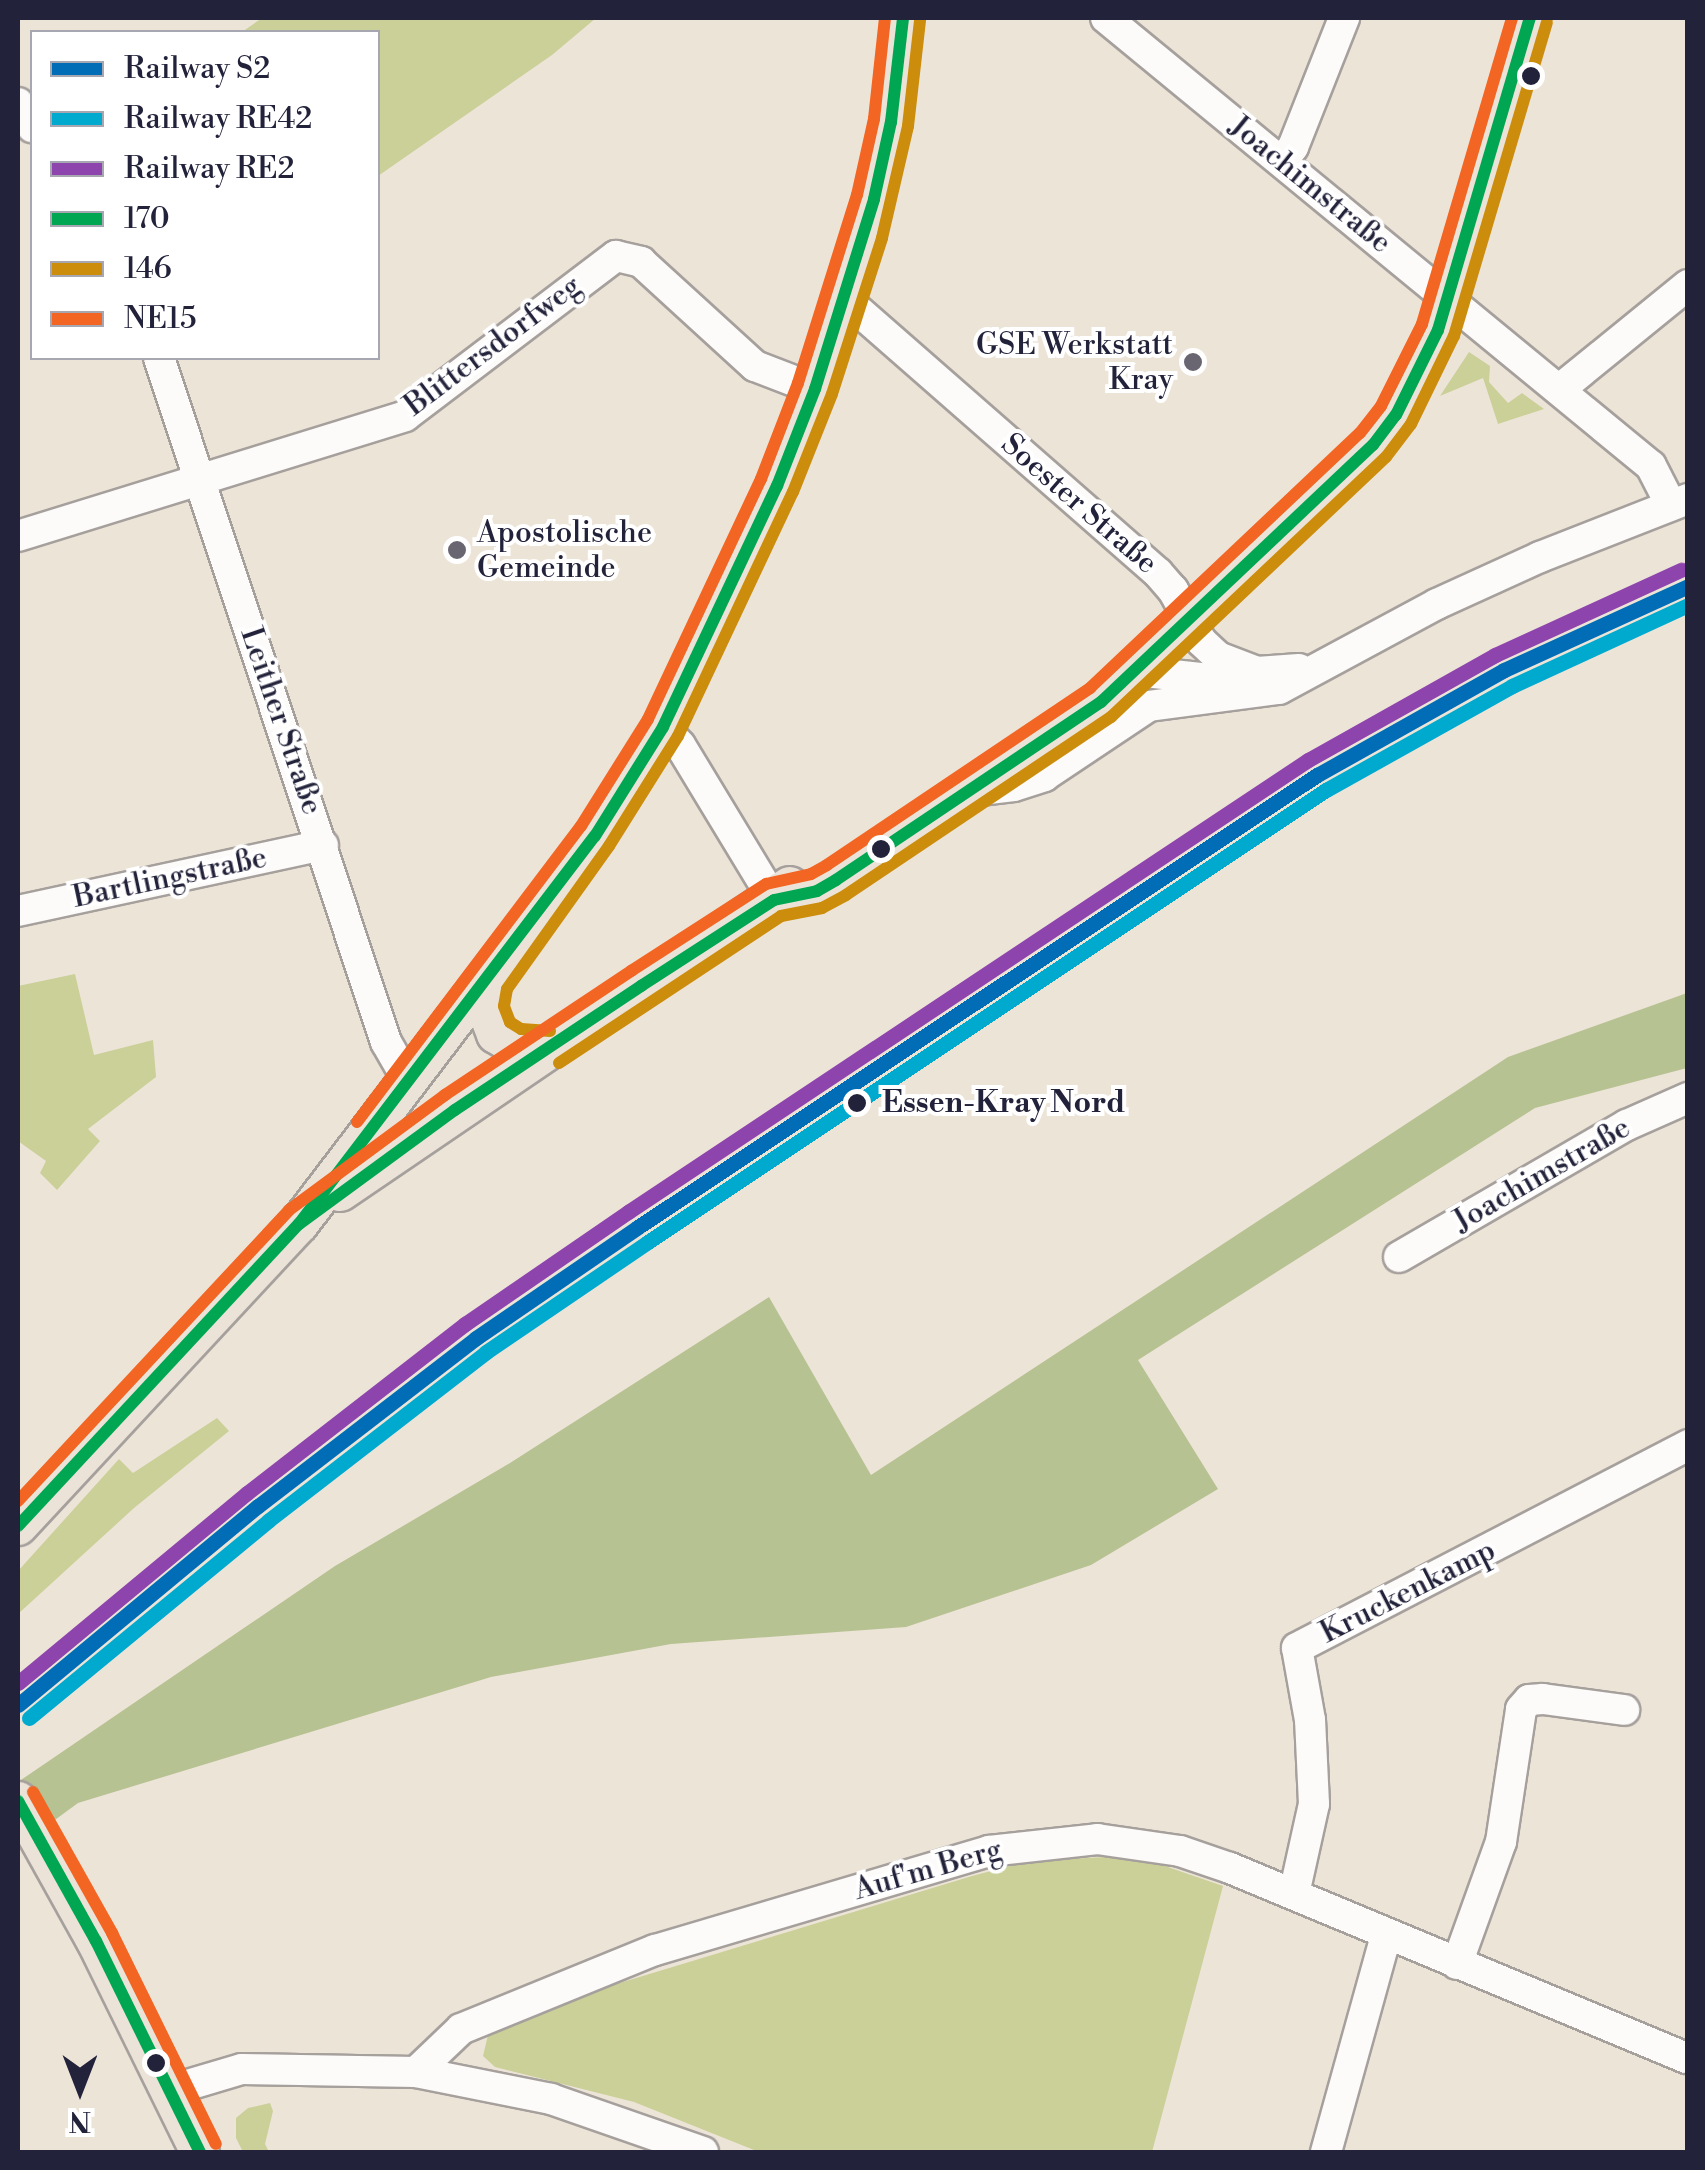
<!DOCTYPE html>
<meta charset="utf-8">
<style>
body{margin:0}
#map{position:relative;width:1705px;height:2170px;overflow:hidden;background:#ede4d8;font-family:"Libre Bodoni",serif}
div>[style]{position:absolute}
.green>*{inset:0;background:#cad098}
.forest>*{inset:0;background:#b7c292}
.roads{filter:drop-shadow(2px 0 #a6a09d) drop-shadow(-2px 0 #a6a09d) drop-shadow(0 2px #a6a09d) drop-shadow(0 -2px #a6a09d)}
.minor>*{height:30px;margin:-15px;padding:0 15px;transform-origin:15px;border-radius:15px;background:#fcfbf9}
.major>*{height:38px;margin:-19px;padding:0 19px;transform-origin:19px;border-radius:19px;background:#ece3d8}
.bus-1>*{height:12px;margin:-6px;padding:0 6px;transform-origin:6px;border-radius:6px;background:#00a651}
.bus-2>*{height:12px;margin:-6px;padding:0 6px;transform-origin:6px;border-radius:6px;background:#cc8c0c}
.bus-3>*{height:12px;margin:-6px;padding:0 6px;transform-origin:6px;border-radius:6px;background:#f26522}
.rail-1>*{height:15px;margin:-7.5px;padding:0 7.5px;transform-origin:7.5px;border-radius:7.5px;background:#006db6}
.rail-2>*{height:15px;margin:-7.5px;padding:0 7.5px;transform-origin:7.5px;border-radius:7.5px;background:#00a9ce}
.rail-3>*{height:15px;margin:-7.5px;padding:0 7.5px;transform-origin:7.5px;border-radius:7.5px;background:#8e44ad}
.dots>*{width:28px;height:28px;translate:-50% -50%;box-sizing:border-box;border:5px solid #fff;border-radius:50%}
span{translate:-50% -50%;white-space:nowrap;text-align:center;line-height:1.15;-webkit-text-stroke:8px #fff;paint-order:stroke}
.street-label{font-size:30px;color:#22223b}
.poi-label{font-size:30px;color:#22223b}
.right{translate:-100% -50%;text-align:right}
.left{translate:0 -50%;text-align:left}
.stop-label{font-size:30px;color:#22223b;font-weight:700}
.frame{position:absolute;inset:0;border:20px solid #22223b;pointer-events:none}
.legend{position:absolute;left:30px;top:30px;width:350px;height:330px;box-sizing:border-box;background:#fff;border:2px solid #a7a7b1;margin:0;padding:12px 18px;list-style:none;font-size:30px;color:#22223b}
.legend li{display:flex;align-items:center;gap:20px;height:50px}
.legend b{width:50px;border:2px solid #a7a7b1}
.north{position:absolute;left:30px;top:2040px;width:100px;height:100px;-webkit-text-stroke:8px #fff;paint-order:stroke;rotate:180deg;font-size:28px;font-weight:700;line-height:40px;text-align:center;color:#22223b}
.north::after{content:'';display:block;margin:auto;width:35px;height:45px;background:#22223b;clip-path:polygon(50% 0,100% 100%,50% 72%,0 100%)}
</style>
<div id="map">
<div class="green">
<div style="clip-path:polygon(262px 18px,596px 18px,552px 55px,378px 176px,378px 32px,242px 32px)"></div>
<div style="clip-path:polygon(1469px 352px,1490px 366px,1489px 382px,1508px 403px,1522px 393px,1544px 409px,1498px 424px,1483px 378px,1440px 396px)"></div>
<div style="clip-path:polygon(75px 974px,94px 1055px,153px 1040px,156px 1077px,88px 1129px,100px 1141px,57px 1190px,40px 1173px,46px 1161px,18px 1141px,18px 986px)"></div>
<div style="clip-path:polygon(217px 1418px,229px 1431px,134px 1508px,18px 1614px,18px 1571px,119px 1459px,133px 1473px)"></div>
<div style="clip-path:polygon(1105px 1857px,1162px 1865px,1223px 1886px,1152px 2152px,759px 2152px,634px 2102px,495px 2067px,483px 2056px,488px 2035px,590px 1992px,972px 1876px,1030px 1861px)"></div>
<div style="clip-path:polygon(270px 2103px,273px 2111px,265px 2144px,269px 2152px,243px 2152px,236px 2138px,236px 2118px,248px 2108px)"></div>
</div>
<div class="forest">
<div style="clip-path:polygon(1687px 993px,1687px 1068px,1535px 1108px,1138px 1360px,1218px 1489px,1091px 1565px,906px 1627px,671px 1644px,491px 1677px,78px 1803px,18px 1847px,18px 1782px,335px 1566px,510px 1463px,769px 1297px,871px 1475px,1508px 1057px)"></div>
</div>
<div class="roads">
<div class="minor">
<div style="left:1106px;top:18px;width:705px;rotate:39.42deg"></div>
<div style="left:1651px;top:466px;width:44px;rotate:62.9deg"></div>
<div style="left:18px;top:103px;width:28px;rotate:60deg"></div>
<div style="left:1282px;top:162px;width:19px;rotate:-54deg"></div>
<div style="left:1293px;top:147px;width:139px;rotate:-68.4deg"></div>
<div style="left:845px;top:299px;width:416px;rotate:41.2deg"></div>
<div style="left:1158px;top:573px;width:23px;rotate:49deg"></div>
<div style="left:1173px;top:590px;width:58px;rotate:61.2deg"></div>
<div style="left:1201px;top:641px;width:23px;rotate:43deg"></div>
<div style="left:1218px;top:657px;width:42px;rotate:21deg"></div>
<div style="left:1257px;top:672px;width:42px;rotate:-4.1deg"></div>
<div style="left:159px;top:358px;width:721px;rotate:71.64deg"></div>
<div style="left:386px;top:1042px;width:46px;rotate:60.1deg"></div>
<div style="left:1560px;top:389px;width:165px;rotate:-39.1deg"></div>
<div style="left:18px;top:536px;width:405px;rotate:-17.2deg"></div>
<div style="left:405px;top:416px;width:265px;rotate:-37.2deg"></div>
<div style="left:616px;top:256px;width:26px;rotate:13deg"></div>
<div style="left:641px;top:262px;width:154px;rotate:42.4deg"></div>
<div style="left:755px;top:366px;width:64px;rotate:21deg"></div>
<div style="left:1136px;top:671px;width:111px;rotate:6.2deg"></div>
<div style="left:663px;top:727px;width:25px;rotate:47deg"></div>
<div style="left:680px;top:745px;width:181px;rotate:58.8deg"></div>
<div style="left:972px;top:791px;width:42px;rotate:-6.8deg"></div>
<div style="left:1014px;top:786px;width:32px;rotate:-18deg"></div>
<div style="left:1044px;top:776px;width:126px;rotate:-33.7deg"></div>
<div style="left:1149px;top:706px;width:131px;rotate:-7.5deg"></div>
<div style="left:1279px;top:689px;width:179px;rotate:-28.3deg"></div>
<div style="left:1437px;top:604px;width:113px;rotate:-24.5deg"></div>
<div style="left:1540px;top:557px;width:159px;rotate:-21.4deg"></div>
<div style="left:18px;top:911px;width:312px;rotate:-12.2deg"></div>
<div style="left:1399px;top:1257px;width:263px;rotate:-30.1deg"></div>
<div style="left:1627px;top:1125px;width:67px;rotate:-23.9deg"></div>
<div style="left:1294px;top:1894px;width:92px;rotate:-77.5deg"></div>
<div style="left:1314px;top:1804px;width:84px;rotate:-92.7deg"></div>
<div style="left:1310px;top:1720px;width:73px;rotate:-100.2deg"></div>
<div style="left:1297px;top:1648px;width:441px;rotate:-27.4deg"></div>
<div style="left:1457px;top:1964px;width:130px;rotate:-70.2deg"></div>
<div style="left:1501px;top:1842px;width:134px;rotate:-81.4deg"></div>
<div style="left:1521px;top:1709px;width:12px;rotate:-48deg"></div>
<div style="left:1529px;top:1700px;width:14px;rotate:-4deg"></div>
<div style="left:1543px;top:1699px;width:82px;rotate:7.7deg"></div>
<div style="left:416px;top:2072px;width:62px;rotate:-43.7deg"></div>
<div style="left:461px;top:2029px;width:209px;rotate:-22.2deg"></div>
<div style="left:655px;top:1950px;width:348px;rotate:-16.5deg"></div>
<div style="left:989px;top:1851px;width:109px;rotate:-6.3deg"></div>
<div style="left:1097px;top:1839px;width:84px;rotate:8.2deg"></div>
<div style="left:1180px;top:1851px;width:53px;rotate:18.8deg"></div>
<div style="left:1230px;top:1868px;width:496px;rotate:22.6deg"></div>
<div style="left:171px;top:2090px;width:74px;rotate:-16.5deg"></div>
<div style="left:242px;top:2069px;width:174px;rotate:1deg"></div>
<div style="left:416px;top:2072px;width:138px;rotate:11.3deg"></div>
<div style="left:551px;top:2099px;width:161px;rotate:19.2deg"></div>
<div style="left:1326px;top:2152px;width:225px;rotate:-74.5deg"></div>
</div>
<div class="major">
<div style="left:774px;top:900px;width:44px;rotate:-11.8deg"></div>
<div style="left:817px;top:891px;width:22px;rotate:-30deg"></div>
<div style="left:836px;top:880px;width:319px;rotate:-33.9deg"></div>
<div style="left:1101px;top:702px;width:374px;rotate:-43.4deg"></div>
<div style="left:1373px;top:445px;width:38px;rotate:-53deg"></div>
<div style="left:1396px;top:415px;width:95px;rotate:-63.7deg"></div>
<div style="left:1438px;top:330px;width:325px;rotate:-73.6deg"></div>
<div style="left:493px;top:974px;width:35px;rotate:102deg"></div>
<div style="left:486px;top:1008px;width:28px;rotate:69deg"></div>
<div style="left:496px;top:1034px;width:23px;rotate:31deg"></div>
<div style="left:516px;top:1046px;width:33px;rotate:3deg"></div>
<div style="left:340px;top:1192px;width:544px;rotate:-34.22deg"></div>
<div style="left:18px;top:1526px;width:413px;rotate:-47.1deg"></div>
<div style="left:299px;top:1224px;width:488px;rotate:-52.7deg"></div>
<div style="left:595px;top:836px;width:128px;rotate:-58deg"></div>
<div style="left:663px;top:727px;width:267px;rotate:-64.7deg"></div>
<div style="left:777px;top:486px;width:104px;rotate:-68.6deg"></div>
<div style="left:815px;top:389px;width:199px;rotate:-72.7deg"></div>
<div style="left:874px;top:199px;width:79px;rotate:-77.6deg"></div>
<div style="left:891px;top:122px;width:105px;rotate:-83.4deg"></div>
<div style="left:18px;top:1801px;width:160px;rotate:60.9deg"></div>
<div style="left:96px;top:1941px;width:235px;rotate:63.8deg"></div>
</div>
</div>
<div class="bus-1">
<div style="left:299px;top:1224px;width:193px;rotate:-36.2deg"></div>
<div style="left:455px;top:1110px;width:224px;rotate:-33.7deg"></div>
<div style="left:641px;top:986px;width:158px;rotate:-32.9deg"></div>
<div style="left:774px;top:900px;width:44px;rotate:-11.8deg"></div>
<div style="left:817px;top:891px;width:22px;rotate:-30deg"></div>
<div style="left:836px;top:880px;width:319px;rotate:-33.9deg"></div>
<div style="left:1101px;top:702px;width:374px;rotate:-43.4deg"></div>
<div style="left:1373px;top:445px;width:38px;rotate:-53deg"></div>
<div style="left:1396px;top:415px;width:95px;rotate:-63.7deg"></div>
<div style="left:1438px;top:330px;width:325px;rotate:-73.6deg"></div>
<div style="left:18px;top:1526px;width:413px;rotate:-47.1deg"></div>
<div style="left:299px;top:1224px;width:488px;rotate:-52.7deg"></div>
<div style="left:595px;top:836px;width:128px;rotate:-58deg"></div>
<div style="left:663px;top:727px;width:267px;rotate:-64.7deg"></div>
<div style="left:777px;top:486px;width:104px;rotate:-68.6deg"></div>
<div style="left:815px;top:389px;width:199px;rotate:-72.7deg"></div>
<div style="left:874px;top:199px;width:79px;rotate:-77.6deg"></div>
<div style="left:891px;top:122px;width:105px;rotate:-83.4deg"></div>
<div style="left:18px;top:1801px;width:160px;rotate:60.9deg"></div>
<div style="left:96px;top:1941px;width:235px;rotate:63.8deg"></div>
</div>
<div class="bus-2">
<div style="left:550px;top:1031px;width:29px;rotate:-176deg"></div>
<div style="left:521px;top:1029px;width:13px;rotate:-148deg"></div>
<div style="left:510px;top:1022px;width:17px;rotate:-111deg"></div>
<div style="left:504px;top:1006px;width:17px;rotate:-80deg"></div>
<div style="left:507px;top:989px;width:176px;rotate:-54.5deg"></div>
<div style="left:609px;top:846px;width:130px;rotate:-57.9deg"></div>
<div style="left:678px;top:736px;width:270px;rotate:-64.8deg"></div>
<div style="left:793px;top:492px;width:105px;rotate:-68.3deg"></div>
<div style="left:832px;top:394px;width:164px;rotate:-72.2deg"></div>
<div style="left:882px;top:238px;width:115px;rotate:-76.9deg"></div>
<div style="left:908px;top:126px;width:107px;rotate:-83.5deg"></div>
<div style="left:559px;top:1063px;width:266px;rotate:-33.5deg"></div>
<div style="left:781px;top:916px;width:42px;rotate:-11deg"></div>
<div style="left:822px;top:908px;width:27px;rotate:-28deg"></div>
<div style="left:846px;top:895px;width:319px;rotate:-33.9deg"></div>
<div style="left:1111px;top:717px;width:378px;rotate:-43.4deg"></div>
<div style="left:1386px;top:457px;width:41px;rotate:-52.9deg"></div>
<div style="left:1411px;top:424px;width:98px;rotate:-64deg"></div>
<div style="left:1454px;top:336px;width:327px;rotate:-73.5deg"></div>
</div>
<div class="bus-3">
<div style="left:357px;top:1122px;width:371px;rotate:-52.9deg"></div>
<div style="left:581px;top:826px;width:126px;rotate:-57.9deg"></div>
<div style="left:648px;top:719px;width:265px;rotate:-64.8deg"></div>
<div style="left:761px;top:479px;width:103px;rotate:-68.9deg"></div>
<div style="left:798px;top:383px;width:197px;rotate:-72.6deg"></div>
<div style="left:857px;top:195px;width:78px;rotate:-77.4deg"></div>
<div style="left:874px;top:119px;width:102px;rotate:-83.8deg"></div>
<div style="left:18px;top:1501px;width:398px;rotate:-47deg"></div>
<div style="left:289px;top:1210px;width:194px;rotate:-36.4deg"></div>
<div style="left:445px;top:1095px;width:224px;rotate:-33.7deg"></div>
<div style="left:631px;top:971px;width:161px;rotate:-32.8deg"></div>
<div style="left:766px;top:884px;width:46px;rotate:-12.5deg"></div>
<div style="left:811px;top:874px;width:18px;rotate:-29deg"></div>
<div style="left:827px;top:865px;width:317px;rotate:-33.9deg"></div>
<div style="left:1090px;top:688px;width:371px;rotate:-43.4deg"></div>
<div style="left:1360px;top:433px;width:34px;rotate:-52deg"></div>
<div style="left:1381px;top:406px;width:92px;rotate:-63.4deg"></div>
<div style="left:1422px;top:324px;width:319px;rotate:-73.6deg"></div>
<div style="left:33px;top:1792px;width:162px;rotate:60.7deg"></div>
<div style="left:112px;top:1933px;width:235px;rotate:63.8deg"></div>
</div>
<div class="rail-1">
<div style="left:18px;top:1705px;width:312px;rotate:-39.7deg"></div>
<div style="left:258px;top:1506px;width:275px;rotate:-37.6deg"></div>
<div style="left:476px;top:1338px;width:196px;rotate:-34.4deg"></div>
<div style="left:638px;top:1227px;width:816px;rotate:-33.65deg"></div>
<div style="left:1317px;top:775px;width:214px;rotate:-29.3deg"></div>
<div style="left:1504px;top:670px;width:202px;rotate:-24.5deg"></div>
</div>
<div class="rail-2">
<div style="left:29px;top:1718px;width:311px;rotate:-39.5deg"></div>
<div style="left:269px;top:1520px;width:274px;rotate:-37.7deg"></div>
<div style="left:486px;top:1352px;width:196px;rotate:-34.2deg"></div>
<div style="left:648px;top:1242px;width:815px;rotate:-33.69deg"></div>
<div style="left:1326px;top:790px;width:213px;rotate:-29.2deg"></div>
<div style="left:1512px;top:686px;width:194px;rotate:-24.7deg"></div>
</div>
<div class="rail-3">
<div style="left:18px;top:1683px;width:298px;rotate:-39.7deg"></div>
<div style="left:247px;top:1493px;width:276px;rotate:-37.8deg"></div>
<div style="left:465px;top:1324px;width:198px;rotate:-34.5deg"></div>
<div style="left:628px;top:1212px;width:817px;rotate:-33.61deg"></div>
<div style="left:1308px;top:760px;width:214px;rotate:-29.3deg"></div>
<div style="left:1495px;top:655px;width:205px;rotate:-24.6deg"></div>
</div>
<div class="dots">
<div style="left:1531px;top:76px;background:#22223b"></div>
<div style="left:1193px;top:362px;background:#696672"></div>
<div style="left:457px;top:550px;background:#696672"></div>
<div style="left:881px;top:849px;background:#22223b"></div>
<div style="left:857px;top:1103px;background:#22223b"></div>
<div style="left:156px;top:2063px;background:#22223b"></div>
</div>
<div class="street-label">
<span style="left:1310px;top:185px;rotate:39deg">Joachimstraße</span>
<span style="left:493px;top:346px;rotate:-37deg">Blittersdorfweg</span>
<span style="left:1079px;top:504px;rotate:41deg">Soester Straße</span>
<span style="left:281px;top:721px;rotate:71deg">Leither Straße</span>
<span style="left:170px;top:878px;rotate:-12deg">Bartlingstraße</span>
<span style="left:1542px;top:1175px;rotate:-30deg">Joachimstraße</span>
<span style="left:1408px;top:1592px;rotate:-27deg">Kruckenkamp</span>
<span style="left:928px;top:1870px;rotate:-16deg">Auf'm Berg</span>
</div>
<div class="poi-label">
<span class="right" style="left:1173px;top:362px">GSE Werkstatt<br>Kray</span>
<span class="left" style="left:477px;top:550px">Apostolische<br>Gemeinde</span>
</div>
<div class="stop-label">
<span class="left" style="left:882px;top:1103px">Essen-Kray Nord</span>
</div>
<div class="frame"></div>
<ul class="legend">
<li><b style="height:12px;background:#006db6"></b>Railway S2</li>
<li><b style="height:12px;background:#00a9ce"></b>Railway RE42</li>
<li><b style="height:12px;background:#8e44ad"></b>Railway RE2</li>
<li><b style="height:12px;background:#00a651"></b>170</li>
<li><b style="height:12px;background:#cc8c0c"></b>146</li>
<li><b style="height:12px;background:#f26522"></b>NE15</li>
</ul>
<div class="north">N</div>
</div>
